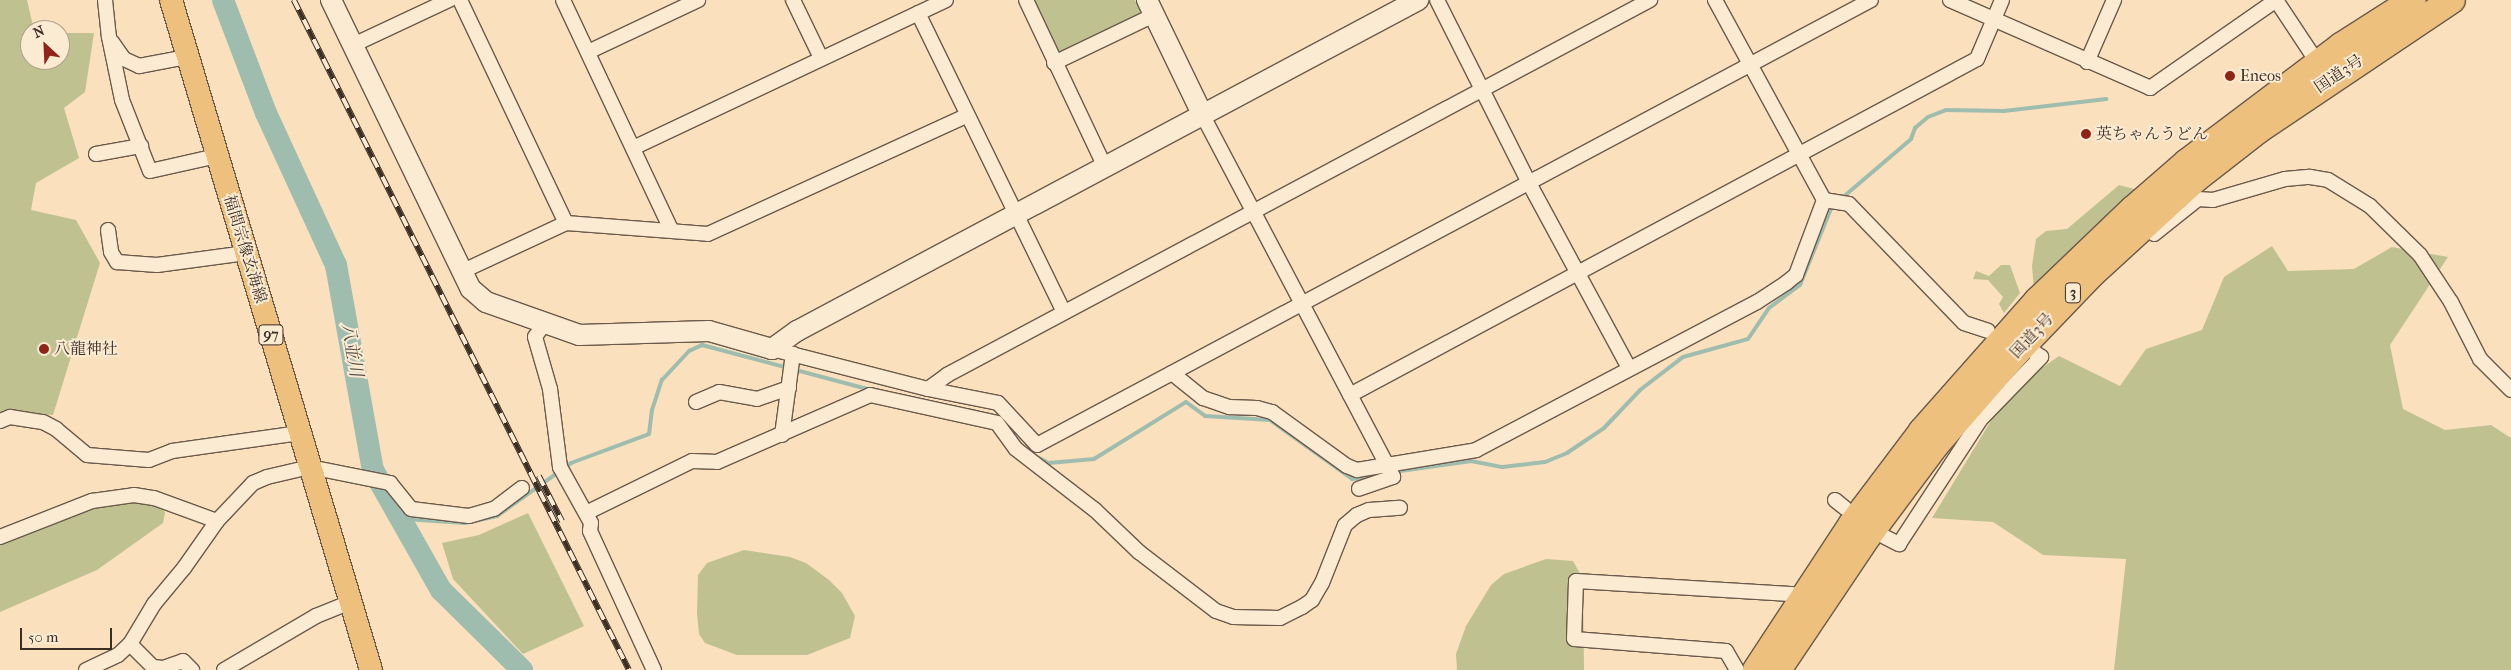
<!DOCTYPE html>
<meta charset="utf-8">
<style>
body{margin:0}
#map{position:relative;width:2511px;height:670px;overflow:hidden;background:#fae0bc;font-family:"IM FELL French Canon","Noto Serif JP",serif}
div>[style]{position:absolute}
.green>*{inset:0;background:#bfc290}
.stream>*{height:4px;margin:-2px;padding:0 2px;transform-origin:2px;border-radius:2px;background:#9ebdaf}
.river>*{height:22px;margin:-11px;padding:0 11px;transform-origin:11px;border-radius:11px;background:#9ebdaf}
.roads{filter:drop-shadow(1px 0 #6b5a4b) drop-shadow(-1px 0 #6b5a4b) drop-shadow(0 1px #6b5a4b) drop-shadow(0 -1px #6b5a4b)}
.street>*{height:14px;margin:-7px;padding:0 7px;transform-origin:7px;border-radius:7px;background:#fcebd3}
.secondary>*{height:20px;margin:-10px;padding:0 10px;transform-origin:10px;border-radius:10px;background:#fcebd3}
.primary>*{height:22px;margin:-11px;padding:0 11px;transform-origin:11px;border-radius:11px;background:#edc07e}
.highway>*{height:26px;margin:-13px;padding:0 13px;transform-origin:13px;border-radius:13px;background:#edc07e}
.rail>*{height:5.5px;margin-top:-2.75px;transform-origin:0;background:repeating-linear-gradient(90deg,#fcebd3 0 11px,#3b2e25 0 22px);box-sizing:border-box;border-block:1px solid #3b2e25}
.dots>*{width:14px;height:14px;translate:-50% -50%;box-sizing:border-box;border:2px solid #fcebd3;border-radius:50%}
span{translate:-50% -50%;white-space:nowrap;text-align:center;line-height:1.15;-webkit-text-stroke:4px #fcebd3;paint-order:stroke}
.shield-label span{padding:1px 4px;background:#fcebd3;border:1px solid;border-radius:4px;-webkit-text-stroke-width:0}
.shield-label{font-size:15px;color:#3b2e25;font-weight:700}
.street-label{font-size:16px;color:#3b2e25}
.poi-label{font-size:16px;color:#3b2e25}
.left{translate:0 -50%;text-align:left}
.water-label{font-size:18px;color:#545248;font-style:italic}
.north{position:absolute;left:20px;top:20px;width:50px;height:50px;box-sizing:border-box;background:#fcebd3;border:1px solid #af9f8d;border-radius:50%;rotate:335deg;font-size:14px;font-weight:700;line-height:20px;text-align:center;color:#3b2e25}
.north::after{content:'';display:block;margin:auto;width:18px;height:22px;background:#8f2418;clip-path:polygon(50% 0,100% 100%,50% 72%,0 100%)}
.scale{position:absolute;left:20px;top:628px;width:92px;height:22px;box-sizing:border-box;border:2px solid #3b2e25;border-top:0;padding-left:6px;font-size:15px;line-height:18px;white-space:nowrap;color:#3b2e25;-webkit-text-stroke:4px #fcebd3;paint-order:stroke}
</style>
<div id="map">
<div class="green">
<div style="clip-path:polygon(0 0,27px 0,34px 30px,30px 30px,30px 60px,60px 60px,60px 33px,94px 33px,85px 92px,64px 108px,79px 158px,36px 183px,31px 210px,76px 220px,100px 263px,53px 415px,9px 412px,0 416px)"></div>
<div style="clip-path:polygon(1032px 0,1135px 0,1142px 15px,1061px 53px,1055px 49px)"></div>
<div style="clip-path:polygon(2119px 185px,2138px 190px,2034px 290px,2032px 266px,2036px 239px,2046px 231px,2067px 229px)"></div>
<div style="clip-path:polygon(2272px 246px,2288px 271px,2354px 269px,2392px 247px,2448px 257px,2390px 345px,2403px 409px,2445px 430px,2491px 425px,2511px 438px,2511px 670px,2114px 670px,2126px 559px,2043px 555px,1993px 522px,1932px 518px,2009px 391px,2059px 356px,2120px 386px,2146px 349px,2202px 330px,2224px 277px)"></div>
<div style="clip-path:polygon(2001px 265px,2010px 265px,2020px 293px,2004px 313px,1999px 304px,2003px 297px,1988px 280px,1973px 279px,1976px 271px,1989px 276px)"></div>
<div style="clip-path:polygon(131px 499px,160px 503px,165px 513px,163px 523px,97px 570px,0 612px,0 534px,95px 504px)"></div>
<div style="clip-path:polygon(528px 513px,584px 626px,523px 654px,453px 579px,442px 543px,479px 535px)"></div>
<div style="clip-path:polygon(744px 550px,790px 557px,806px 563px,829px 580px,842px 593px,855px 616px,850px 638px,807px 655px,737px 655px,705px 643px,699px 634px,697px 613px,698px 575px,707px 563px)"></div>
<div style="clip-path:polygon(1546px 559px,1573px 561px,1583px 579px,1584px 670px,1457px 670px,1456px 654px,1466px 626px,1491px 585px,1504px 574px)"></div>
</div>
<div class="stream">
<div style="left:1842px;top:198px;width:91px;rotate:-40.5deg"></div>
<div style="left:1911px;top:139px;width:12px;rotate:-70deg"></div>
<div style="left:1915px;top:128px;width:17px;rotate:-40deg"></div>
<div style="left:1928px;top:117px;width:19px;rotate:-21deg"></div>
<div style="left:1946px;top:110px;width:58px;rotate:1deg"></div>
<div style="left:2004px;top:111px;width:103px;rotate:-6.7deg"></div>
<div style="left:969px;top:410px;width:30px;rotate:15deg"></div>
<div style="left:1035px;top:456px;width:16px;rotate:27deg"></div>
<div style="left:1049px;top:463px;width:45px;rotate:-5.1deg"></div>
<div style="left:1094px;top:459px;width:108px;rotate:-31.8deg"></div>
<div style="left:1186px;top:402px;width:24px;rotate:36deg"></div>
<div style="left:1205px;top:416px;width:65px;rotate:3.5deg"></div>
<div style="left:1270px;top:420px;width:101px;rotate:35.7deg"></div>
<div style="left:1352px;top:479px;width:29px;rotate:-8deg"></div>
<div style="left:1393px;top:472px;width:79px;rotate:-8deg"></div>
<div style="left:1471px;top:461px;width:32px;rotate:11deg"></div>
<div style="left:1502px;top:467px;width:43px;rotate:-6.6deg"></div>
<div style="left:1545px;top:462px;width:24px;rotate:-22deg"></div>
<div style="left:1567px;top:453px;width:45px;rotate:-34deg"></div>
<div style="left:1604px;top:428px;width:52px;rotate:-46.5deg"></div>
<div style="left:1640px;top:390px;width:54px;rotate:-37.5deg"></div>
<div style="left:1683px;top:357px;width:67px;rotate:-15.5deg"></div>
<div style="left:1748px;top:339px;width:37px;rotate:-56deg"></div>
<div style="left:1769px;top:308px;width:39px;rotate:-37deg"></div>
<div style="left:1800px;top:285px;width:85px;rotate:-67.9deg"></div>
<div style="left:392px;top:507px;width:20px;rotate:37deg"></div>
<div style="left:408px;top:519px;width:12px;rotate:5deg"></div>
<div style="left:420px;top:520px;width:45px;rotate:3.8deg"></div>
<div style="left:465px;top:523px;width:33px;rotate:-12deg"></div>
<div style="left:497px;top:516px;width:91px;rotate:-35.6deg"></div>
<div style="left:571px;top:463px;width:83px;rotate:-20.4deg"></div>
<div style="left:649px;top:434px;width:24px;rotate:-83deg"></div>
<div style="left:652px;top:410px;width:32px;rotate:-72deg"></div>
<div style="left:662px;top:380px;width:40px;rotate:-47deg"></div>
<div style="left:689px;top:351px;width:14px;rotate:-25deg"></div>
<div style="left:702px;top:345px;width:175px;rotate:14.9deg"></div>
</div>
<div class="river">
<div style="left:223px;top:0;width:121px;rotate:69.2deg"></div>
<div style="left:266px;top:113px;width:167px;rotate:65.3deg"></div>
<div style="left:336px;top:265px;width:208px;rotate:79.8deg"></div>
<div style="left:373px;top:470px;width:138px;rotate:60.5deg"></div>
<div style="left:441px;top:590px;width:114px;rotate:44.6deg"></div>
</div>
<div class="roads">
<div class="street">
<div style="left:105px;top:0;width:37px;rotate:84deg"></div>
<div style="left:109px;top:37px;width:64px;rotate:78.3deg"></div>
<div style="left:122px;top:100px;width:76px;rotate:68.5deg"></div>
<div style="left:150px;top:171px;width:69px;rotate:-12.6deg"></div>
<div style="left:460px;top:0;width:247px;rotate:64.6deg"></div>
<div style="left:563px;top:0;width:254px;rotate:64.8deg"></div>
<div style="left:793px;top:0;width:64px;rotate:64.2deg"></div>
<div style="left:1026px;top:0;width:185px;rotate:64.7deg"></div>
<div style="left:1437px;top:0;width:205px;rotate:63.3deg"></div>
<div style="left:1529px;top:183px;width:210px;rotate:61.6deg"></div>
<div style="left:1715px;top:0;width:228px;rotate:61.4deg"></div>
<div style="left:1950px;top:0;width:219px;rotate:23.7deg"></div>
<div style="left:2150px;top:88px;width:154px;rotate:-34.9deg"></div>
<div style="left:2276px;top:0;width:82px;rotate:56.5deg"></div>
<div style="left:918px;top:13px;width:333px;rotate:64deg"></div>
<div style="left:112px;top:42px;width:21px;rotate:55deg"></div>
<div style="left:124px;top:59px;width:17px;rotate:25deg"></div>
<div style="left:139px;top:66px;width:49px;rotate:-10.6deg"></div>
<div style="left:353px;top:45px;width:106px;rotate:-25.1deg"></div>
<div style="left:588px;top:52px;width:122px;rotate:-25.3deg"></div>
<div style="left:2087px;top:62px;width:68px;rotate:-66.5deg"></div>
<div style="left:1054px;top:63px;width:111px;rotate:-25.6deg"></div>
<div style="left:1203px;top:116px;width:408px;rotate:62.2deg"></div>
<div style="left:1393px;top:477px;width:36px;rotate:161deg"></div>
<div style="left:633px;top:148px;width:346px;rotate:-25.3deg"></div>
<div style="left:96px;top:154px;width:46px;rotate:-10.1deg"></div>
<div style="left:1824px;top:200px;width:25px;rotate:9deg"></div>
<div style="left:1849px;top:204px;width:165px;rotate:46deg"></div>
<div style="left:1964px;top:323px;width:25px;rotate:18deg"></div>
<div style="left:108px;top:230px;width:22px;rotate:82deg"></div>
<div style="left:111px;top:252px;width:12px;rotate:59deg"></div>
<div style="left:117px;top:262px;width:40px;rotate:4.3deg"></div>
<div style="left:157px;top:265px;width:90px;rotate:-7.7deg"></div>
<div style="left:2154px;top:234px;width:56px;rotate:-38.5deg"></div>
<div style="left:2198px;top:199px;width:15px;rotate:4deg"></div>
<div style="left:2213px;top:200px;width:75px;rotate:-16.3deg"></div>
<div style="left:2285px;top:179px;width:25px;rotate:-5deg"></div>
<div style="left:2310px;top:177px;width:18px;rotate:9deg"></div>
<div style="left:2328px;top:180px;width:49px;rotate:31.8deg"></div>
<div style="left:2370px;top:206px;width:70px;rotate:44.4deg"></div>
<div style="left:2420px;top:255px;width:56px;rotate:56.6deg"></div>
<div style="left:2451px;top:302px;width:64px;rotate:63deg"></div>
<div style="left:2480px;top:359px;width:44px;rotate:45deg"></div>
<div style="left:463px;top:271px;width:114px;rotate:-25deg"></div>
<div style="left:566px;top:223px;width:142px;rotate:4.4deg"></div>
<div style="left:708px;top:234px;width:284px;rotate:-24.6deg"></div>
<div style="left:545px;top:323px;width:17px;rotate:126deg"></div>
<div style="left:535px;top:337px;width:54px;rotate:73.9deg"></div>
<div style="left:550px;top:389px;width:79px;rotate:82.7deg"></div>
<div style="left:560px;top:467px;width:64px;rotate:61deg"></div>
<div style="left:591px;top:523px;width:8px;rotate:97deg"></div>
<div style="left:590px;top:531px;width:153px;rotate:65.3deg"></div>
<div style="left:772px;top:349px;width:161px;rotate:14.4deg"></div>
<div style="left:928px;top:389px;width:71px;rotate:11.3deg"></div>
<div style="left:998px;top:403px;width:57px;rotate:47.1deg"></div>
<div style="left:1037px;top:445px;width:945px;rotate:-28.08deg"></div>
<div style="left:1172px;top:373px;width:40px;rotate:39deg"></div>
<div style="left:1203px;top:398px;width:28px;rotate:19deg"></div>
<div style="left:1229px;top:407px;width:28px;rotate:2deg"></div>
<div style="left:1257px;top:408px;width:16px;rotate:15deg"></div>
<div style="left:1272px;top:412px;width:92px;rotate:35.8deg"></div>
<div style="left:1347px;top:466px;width:11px;rotate:22deg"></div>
<div style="left:1357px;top:470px;width:121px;rotate:-9.5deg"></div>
<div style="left:1476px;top:450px;width:318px;rotate:-27.8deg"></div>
<div style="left:1757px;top:302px;width:35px;rotate:-33deg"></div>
<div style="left:1786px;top:283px;width:13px;rotate:-39deg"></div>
<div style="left:1796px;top:275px;width:80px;rotate:-69.5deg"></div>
<div style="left:928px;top:389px;width:24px;rotate:-36deg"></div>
<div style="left:947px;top:375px;width:797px;rotate:-28.08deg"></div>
<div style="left:1350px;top:395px;width:711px;rotate:-28.19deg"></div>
<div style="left:1977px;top:59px;width:64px;rotate:-67deg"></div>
<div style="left:696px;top:402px;width:25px;rotate:-23deg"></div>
<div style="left:719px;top:392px;width:39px;rotate:10deg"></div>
<div style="left:757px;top:399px;width:34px;rotate:-19deg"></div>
<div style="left:0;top:421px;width:11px;rotate:-22deg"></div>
<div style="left:10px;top:417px;width:33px;rotate:9deg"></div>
<div style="left:43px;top:422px;width:15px;rotate:28deg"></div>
<div style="left:56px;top:429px;width:40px;rotate:40deg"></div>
<div style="left:87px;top:455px;width:62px;rotate:4.6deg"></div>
<div style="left:149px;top:460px;width:25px;rotate:-21deg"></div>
<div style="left:172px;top:451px;width:129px;rotate:-8deg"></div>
<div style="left:782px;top:435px;width:82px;rotate:-82.3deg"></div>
<div style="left:1835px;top:500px;width:13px;rotate:39deg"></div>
<div style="left:586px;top:513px;width:118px;rotate:-26.1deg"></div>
<div style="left:692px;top:461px;width:25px;rotate:2deg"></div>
<div style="left:717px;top:462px;width:167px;rotate:-23.6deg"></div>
<div style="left:870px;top:395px;width:130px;rotate:12.4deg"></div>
<div style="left:997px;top:423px;width:32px;rotate:54deg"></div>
<div style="left:1016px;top:449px;width:100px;rotate:37.7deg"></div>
<div style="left:1095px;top:510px;width:61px;rotate:43.7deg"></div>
<div style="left:1139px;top:552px;width:97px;rotate:37.5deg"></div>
<div style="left:1216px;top:611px;width:18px;rotate:19deg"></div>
<div style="left:1233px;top:617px;width:47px;rotate:1.2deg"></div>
<div style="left:1280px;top:618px;width:25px;rotate:-27deg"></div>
<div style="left:1302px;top:607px;width:12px;rotate:-35deg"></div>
<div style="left:1312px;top:600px;width:20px;rotate:-60deg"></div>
<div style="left:1322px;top:583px;width:62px;rotate:-68.4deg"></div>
<div style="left:1345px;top:525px;width:16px;rotate:-40deg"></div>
<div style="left:1357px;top:515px;width:13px;rotate:-23deg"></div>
<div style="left:1369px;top:510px;width:31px;rotate:-4deg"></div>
<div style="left:0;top:537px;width:99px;rotate:-21.4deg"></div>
<div style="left:92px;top:501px;width:42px;rotate:-8.1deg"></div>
<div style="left:134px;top:495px;width:20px;rotate:9deg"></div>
<div style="left:154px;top:498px;width:67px;rotate:20.1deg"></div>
<div style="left:1885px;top:537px;width:16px;rotate:27deg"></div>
<div style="left:1899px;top:544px;width:148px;rotate:-56.8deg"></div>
<div style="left:1980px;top:420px;width:88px;rotate:-45.9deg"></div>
<div style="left:2041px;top:357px;width:9px;rotate:-144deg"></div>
<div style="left:130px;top:644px;width:33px;rotate:45deg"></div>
<div style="left:153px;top:667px;width:10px;rotate:6deg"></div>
<div style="left:163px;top:668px;width:21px;rotate:-19deg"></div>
<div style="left:183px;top:661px;width:13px;rotate:45deg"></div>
<div style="left:86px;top:670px;width:35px;rotate:-25deg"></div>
<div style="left:118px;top:655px;width:16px;rotate:-43deg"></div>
<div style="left:130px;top:644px;width:47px;rotate:-59deg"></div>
<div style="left:154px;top:604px;width:47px;rotate:-50.2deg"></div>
<div style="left:184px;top:568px;width:57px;rotate:-54.9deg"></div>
<div style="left:217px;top:521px;width:52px;rotate:-46.5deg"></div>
<div style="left:253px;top:483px;width:15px;rotate:-23deg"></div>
<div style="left:267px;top:477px;width:44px;rotate:-13.1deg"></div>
<div style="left:310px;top:467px;width:82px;rotate:11.3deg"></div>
<div style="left:390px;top:483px;width:33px;rotate:51deg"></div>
<div style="left:411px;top:509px;width:58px;rotate:6.9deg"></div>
<div style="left:469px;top:516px;width:26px;rotate:-16deg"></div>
<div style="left:494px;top:509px;width:35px;rotate:-37deg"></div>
<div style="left:224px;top:670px;width:107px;rotate:-30.4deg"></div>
<div style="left:316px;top:616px;width:38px;rotate:-22deg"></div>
<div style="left:1737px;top:670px;width:22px;rotate:-120deg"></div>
<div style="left:1726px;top:651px;width:152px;rotate:-175.5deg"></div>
<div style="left:1574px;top:639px;width:58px;rotate:-88deg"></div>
<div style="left:1576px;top:581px;width:227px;rotate:3.5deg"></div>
</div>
<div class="secondary">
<div style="left:331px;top:0;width:321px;rotate:64.2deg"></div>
<div style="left:471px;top:289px;width:20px;rotate:41deg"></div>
<div style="left:486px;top:302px;width:99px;rotate:19.5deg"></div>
<div style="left:579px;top:335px;width:130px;rotate:-1.8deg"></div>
<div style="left:709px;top:331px;width:66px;rotate:15.9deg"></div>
<div style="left:772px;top:349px;width:31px;rotate:-36deg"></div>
<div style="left:797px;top:331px;width:704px;rotate:-28.06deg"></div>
<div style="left:1147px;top:0;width:129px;rotate:64.2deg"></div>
</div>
<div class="primary">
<div style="left:171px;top:0;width:699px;rotate:73.38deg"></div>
</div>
<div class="highway">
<div style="left:1756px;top:670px;width:175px;rotate:-56.7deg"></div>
<div style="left:1852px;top:524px;width:116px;rotate:-53deg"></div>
<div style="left:1922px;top:431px;width:174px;rotate:-48.5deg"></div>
<div style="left:2037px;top:301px;width:133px;rotate:-43.8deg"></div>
<div style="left:2133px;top:209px;width:72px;rotate:-41deg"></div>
<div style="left:2187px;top:162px;width:193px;rotate:-37deg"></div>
<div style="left:2341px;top:46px;width:85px;rotate:-32.6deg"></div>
<div style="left:1778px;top:670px;width:161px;rotate:-56.1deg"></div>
<div style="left:1868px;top:536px;width:112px;rotate:-53.3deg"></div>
<div style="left:1935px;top:446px;width:123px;rotate:-48.9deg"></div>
<div style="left:2016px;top:353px;width:108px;rotate:-46.1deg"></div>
<div style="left:2091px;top:275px;width:144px;rotate:-42.5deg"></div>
<div style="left:2197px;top:178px;width:80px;rotate:-37.9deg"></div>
<div style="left:2260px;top:129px;width:231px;rotate:-33.9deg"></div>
</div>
</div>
<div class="rail">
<div style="left:294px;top:0;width:749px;rotate:63.43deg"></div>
<div style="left:539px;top:476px;width:51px;rotate:62.9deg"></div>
</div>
<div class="dots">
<div style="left:2230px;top:76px;background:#8f2418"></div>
<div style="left:2086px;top:134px;background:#8f2418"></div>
<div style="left:44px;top:349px;background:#8f2418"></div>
</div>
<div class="shield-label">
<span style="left:2073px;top:293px">3</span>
<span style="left:271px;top:335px">97</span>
</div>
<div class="street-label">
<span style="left:2339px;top:74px;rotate:-34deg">国道3号</span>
<span style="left:245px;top:249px;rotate:73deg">福間宗像玄海線</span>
<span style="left:2032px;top:336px;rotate:-47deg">国道3号</span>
</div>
<div class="poi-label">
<span class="left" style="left:2240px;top:76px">Eneos</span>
<span class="left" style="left:2096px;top:134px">英ちゃんうどん</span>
<span class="left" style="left:54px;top:349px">八龍神社</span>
</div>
<div class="water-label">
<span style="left:351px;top:350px;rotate:80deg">八並川</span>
</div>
<div class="north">N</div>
<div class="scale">50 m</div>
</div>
